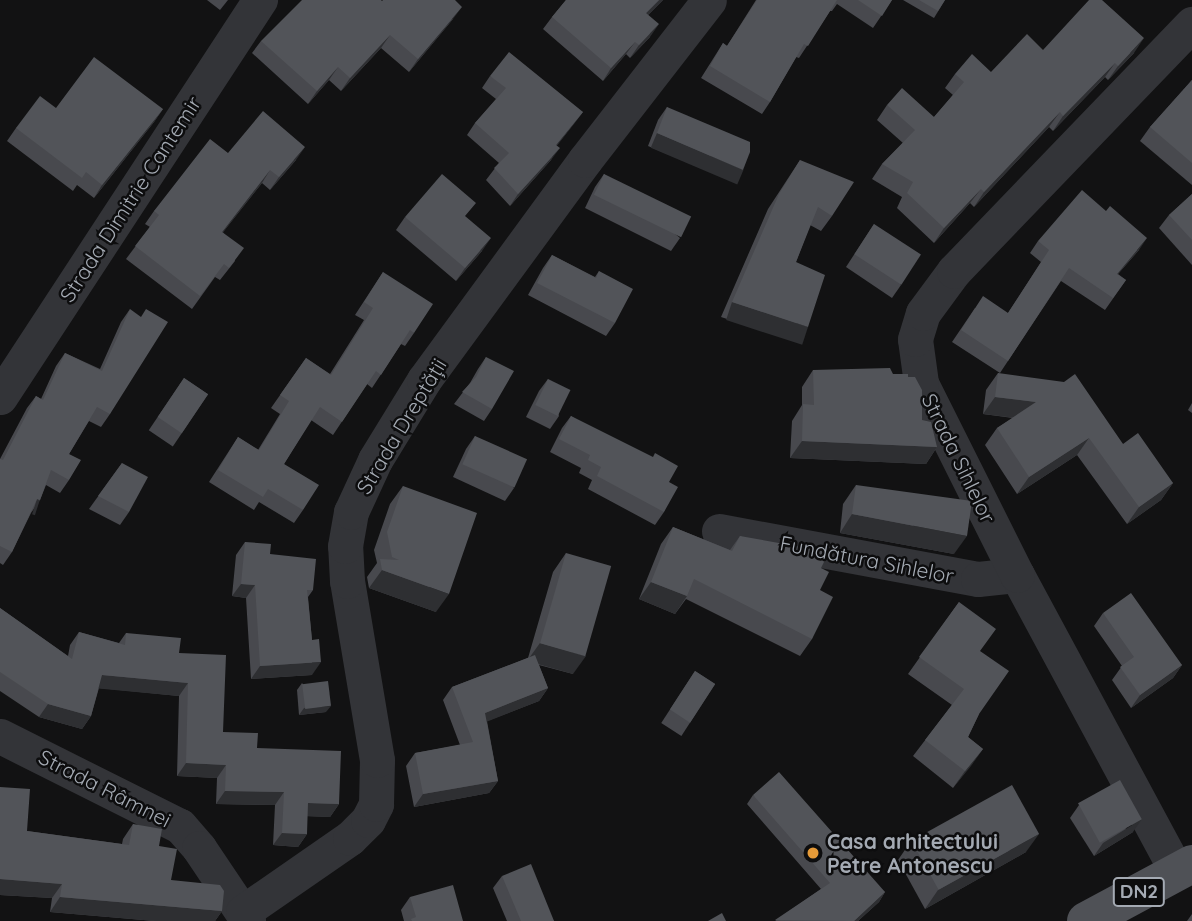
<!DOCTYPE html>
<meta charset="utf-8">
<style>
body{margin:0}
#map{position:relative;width:1192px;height:921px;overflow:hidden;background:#121213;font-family:Quicksand,sans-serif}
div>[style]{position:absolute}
.street>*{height:35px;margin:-17.5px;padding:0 17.5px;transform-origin:17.5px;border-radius:17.5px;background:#333438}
.primary>*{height:38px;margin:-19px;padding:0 19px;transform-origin:19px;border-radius:19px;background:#4f5156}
.wall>*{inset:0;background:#48494e;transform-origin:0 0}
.shaded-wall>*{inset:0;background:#2e2f32;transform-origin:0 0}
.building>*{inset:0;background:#525459;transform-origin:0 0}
.dots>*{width:19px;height:19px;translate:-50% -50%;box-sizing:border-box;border:4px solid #0d0d0e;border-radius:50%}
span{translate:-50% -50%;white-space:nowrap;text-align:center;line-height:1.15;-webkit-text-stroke:5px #0d0d0e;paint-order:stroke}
.shield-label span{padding:2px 5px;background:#0d0d0e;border:2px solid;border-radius:5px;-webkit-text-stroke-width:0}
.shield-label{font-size:19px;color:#a4aab3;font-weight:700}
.street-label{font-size:21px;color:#a4aab3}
.poi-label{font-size:21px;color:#a4aab3;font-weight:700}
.left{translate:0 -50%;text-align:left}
</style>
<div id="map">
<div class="street">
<div style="left:0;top:397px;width:475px;rotate:-56.8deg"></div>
<div style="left:719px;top:531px;width:263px;rotate:10.5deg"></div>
<div style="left:978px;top:579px;width:39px;rotate:-6deg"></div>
<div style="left:0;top:736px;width:201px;rotate:26.6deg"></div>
<div style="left:180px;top:826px;width:29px;rotate:49deg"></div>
<div style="left:199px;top:848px;width:88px;rotate:56.1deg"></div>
<div style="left:1177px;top:872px;width:337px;rotate:-118.3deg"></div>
<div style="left:1017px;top:575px;width:215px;rotate:-116.6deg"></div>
<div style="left:921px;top:383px;width:44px;rotate:-97.8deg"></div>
<div style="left:915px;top:339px;width:27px;rotate:-73deg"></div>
<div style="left:923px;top:313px;width:52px;rotate:-53.6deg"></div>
<div style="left:954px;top:271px;width:343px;rotate:-46.1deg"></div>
<div style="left:243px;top:912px;width:130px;rotate:-34.7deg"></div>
<div style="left:350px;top:838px;width:25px;rotate:-45deg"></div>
<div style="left:368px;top:820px;width:18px;rotate:-63deg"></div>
<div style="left:376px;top:804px;width:44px;rotate:-88.7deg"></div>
<div style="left:377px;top:760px;width:181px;rotate:-99.5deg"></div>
<div style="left:347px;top:581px;width:35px;rotate:-93deg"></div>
<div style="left:345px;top:546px;width:35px;rotate:-80deg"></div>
<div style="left:351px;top:512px;width:57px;rotate:-65.2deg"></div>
<div style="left:375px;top:460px;width:94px;rotate:-58.5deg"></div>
<div style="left:424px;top:380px;width:273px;rotate:-53.8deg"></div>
<div style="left:585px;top:160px;width:202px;rotate:-52.2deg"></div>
</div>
<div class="primary">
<div style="left:1086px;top:921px;width:120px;rotate:-28.3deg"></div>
</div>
<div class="wall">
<div style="clip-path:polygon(207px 0,228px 0,220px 10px)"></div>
<div style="clip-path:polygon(566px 0,663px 0,648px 15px,650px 37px,630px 58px,626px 54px,603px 81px,543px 29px,552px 17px)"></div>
<div style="clip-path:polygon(756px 0,892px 0,873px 28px,837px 4px,832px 11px,830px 11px,799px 58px,796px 57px,770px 102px,762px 114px,701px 78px,723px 43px,727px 46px)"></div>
<div style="clip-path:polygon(903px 0,945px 0,934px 18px)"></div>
<div style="clip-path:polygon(453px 19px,409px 72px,381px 48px,341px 91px,329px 80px,308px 104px,252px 53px,261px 41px)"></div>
<div style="clip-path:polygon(1043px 50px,1134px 53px,1108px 80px,1105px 77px,1053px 131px,1049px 127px,974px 207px,970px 203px,934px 243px,897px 208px,902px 197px,872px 179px,882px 164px,903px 143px,877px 120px,887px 105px,934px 117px,953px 95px,945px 88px,955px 74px,991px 72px)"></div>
<div style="clip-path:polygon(490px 76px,583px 112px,557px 145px,551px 160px,510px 206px,486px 180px,499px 163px,467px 135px,475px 123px,496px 99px,482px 88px)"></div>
<div style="clip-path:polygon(1192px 80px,1192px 185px,1140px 141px,1150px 127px)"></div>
<div style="clip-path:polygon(667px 107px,734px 182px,648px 146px,658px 120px)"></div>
<div style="clip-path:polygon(56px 108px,163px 109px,154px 122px,94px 198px,77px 185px,73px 191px,7px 141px,16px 128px)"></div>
<div style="clip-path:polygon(228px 153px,296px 160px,270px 190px,262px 183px,223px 232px,235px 261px,220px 280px,215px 277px,192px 309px,126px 259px,150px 227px,145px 224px,154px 211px)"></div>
<div style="clip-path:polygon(800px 160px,832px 216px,821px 231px,810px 225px,796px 262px,797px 342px,721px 317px,768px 209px)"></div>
<div style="clip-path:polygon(604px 174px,680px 238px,671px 251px,585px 208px,595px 187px)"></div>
<div style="clip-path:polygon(1192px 194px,1192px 265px,1159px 228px,1169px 215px)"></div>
<div style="clip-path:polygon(405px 217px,482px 251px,456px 281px,396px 230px)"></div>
<div style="clip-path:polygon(874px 224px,901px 285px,892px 298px,846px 267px)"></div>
<div style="clip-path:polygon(1038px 241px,1139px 250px,1118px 274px,1126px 280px,1105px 310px,1061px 281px,1000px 373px,952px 342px,975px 308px,1008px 313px,1041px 262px,1030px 253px)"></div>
<div style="clip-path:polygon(552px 255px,595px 277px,599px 271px,615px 323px,606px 336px,528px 295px,543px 268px)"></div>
<div style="clip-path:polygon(383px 272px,414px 333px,405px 346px,401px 344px,372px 388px,367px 384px,333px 435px,311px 420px,284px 464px,303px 510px,294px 523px,259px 502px,254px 510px,209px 482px,238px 437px,258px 450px,280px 414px,271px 408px,306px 358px,330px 374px,364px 320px,355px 315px)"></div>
<div style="clip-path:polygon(130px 309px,110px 414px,101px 427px,89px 421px,69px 454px,69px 480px,60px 493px,46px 485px,40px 500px,31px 513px,12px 552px,3px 565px,0 563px,0 459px,27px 408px,36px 396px,41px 399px,56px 366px,65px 353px,100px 369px,121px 322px)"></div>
<div style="clip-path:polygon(486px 357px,492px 409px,484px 421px,454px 404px,470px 383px,478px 369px)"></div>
<div style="clip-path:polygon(813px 370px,893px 374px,908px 377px,922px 420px,937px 447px,926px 464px,790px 458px,792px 421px,802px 405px,802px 387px)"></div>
<div style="clip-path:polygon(998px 373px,1123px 444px,1173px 483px,1161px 500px,1127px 524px,1077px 455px,1017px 494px,985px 445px,997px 428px,1013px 418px,983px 414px,986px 390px)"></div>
<div style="left:184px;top:378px;width:29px;height:63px;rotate:34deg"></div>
<div style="clip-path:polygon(548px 379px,559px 416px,550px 429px,526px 417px,539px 391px)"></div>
<div style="clip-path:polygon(1192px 403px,1192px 413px,1188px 410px)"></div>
<div style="clip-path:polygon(571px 416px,669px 482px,664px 512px,655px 525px,588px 489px,592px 480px,579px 473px,581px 468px,550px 452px,562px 428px)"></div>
<div style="clip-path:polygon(475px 436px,514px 488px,505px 501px,453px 477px,466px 449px)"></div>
<div style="clip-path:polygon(122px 463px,129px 512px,120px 525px,89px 509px)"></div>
<div style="clip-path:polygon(856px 485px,954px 554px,840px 533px,843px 504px)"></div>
<div style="clip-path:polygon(403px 486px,436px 612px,369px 588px,367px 577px,377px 563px,374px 550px,390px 504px)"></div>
<div style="clip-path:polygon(673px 527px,730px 550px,740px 536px,821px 568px,820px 590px,812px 639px,800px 656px,686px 599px,675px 614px,639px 599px,661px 544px)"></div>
<div style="clip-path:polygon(245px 542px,270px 554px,313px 590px,308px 597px,312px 640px,312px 675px,251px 679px,246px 598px,232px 596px,236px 555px)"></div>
<div style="clip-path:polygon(566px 553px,573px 674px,539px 665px,548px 688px,539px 701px,487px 721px,498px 781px,489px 793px,414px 807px,406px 766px,415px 753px,460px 745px,443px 700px,452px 687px,528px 658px,553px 572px)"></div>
<div style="clip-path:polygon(959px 602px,980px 651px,979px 714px,968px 737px,983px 749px,953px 788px,913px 756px,952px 705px,908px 674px)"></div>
<div style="clip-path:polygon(0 608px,68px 656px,70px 645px,79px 632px,119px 643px,126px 633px,179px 653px,223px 732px,257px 748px,339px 804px,330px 817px,307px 816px,307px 834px,298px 847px,273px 845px,275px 805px,216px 804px,217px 778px,177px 776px,179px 696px,99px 688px,91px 716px,82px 729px,39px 717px,0 691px)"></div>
<div style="clip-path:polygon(1103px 613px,1182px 665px,1173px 678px,1131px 708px,1112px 680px,1122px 666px,1094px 626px)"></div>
<div style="left:695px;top:671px;width:24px;height:62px;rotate:33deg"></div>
<div style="clip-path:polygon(302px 683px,326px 712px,299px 715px,297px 690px)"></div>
<div style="clip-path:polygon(0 787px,27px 831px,122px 844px,123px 839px,133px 824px,159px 846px,171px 880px,222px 911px,215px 921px,155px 921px,50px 912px,52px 898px,0 895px)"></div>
<div style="clip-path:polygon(753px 795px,885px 892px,879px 902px,858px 921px,775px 921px,821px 889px,747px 804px)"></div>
<div style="clip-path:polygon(1079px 805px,1133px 832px,1094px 856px,1070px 818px)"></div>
<div style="clip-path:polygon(911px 841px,1026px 852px,925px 909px,898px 860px)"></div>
<div style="clip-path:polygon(502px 876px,554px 921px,507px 921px,493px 888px)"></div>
<div style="clip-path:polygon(410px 897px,463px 921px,404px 921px,401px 910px)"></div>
<div style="clip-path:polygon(1192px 914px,1192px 921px,1187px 921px)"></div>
</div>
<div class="shaded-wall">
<div style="clip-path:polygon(659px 0,663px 0,637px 26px,646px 13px)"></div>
<div style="clip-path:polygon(462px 7px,453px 19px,409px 72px,418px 59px)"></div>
<div style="clip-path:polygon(659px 24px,650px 37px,630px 58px,639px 45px)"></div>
<div style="clip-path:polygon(390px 35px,381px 48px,341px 91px,350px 78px)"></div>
<div style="clip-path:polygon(1144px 38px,1134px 53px,1108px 80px,1118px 66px)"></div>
<div style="clip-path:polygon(635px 42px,626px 54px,603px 81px,611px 68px)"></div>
<div style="clip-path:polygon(1115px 63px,1105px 77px,1053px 131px,1063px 116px)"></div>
<div style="clip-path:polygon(338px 67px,329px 80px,308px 104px,317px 91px)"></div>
<div style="clip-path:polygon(163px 109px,154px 122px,94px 198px,102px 185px)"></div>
<div style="clip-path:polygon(583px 112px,574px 124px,548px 157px,556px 145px)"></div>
<div style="clip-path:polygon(1060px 112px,1049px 127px,974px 207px,984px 192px)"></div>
<div style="left:657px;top:133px;width:94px;height:16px;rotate:23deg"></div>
<div style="clip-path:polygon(305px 147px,296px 160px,270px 190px,279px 177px)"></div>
<div style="clip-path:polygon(560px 148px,551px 160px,510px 206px,518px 194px)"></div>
<div style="clip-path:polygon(270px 170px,262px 183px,213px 245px,222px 232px)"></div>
<div style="clip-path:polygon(981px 189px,970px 203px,934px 243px,944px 228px)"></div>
<div style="clip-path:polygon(491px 238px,482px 251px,456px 281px,465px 268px)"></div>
<div style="clip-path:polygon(1147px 238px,1139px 250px,1108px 285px,1117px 274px)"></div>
<div style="left:732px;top:302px;width:80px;height:19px;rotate:18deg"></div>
<div style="clip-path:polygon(995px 397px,1036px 402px,1025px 419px,983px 414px)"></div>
<div style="clip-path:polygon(1089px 438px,1077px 455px,1017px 494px,1029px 477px)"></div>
<div style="clip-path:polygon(802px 441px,937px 447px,926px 464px,790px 458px)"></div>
<div style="clip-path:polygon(1173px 483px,1161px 500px,1127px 524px,1139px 507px)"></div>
<div style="left:37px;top:499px;width:3px;height:16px;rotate:18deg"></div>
<div style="clip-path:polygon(852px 514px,967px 536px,954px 554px,840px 533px)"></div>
<div style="clip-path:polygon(382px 570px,449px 594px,436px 612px,369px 588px)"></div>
<div style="clip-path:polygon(651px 582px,687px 596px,675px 614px,639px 599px)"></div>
<div style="clip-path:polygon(241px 584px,255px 585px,246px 598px,232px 596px)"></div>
<div style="clip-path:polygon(540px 643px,586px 656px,573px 674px,527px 661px)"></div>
<div style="clip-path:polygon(321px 662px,312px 675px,251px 679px,260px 666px)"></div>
<div style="clip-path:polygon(1182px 665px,1173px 678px,1131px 708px,1140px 695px)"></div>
<div style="clip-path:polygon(102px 675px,188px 683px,179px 696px,93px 688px)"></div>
<div style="clip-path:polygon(548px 688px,539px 701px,476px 726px,485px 713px)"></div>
<div style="clip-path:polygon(48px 704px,91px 716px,82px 729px,39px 717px)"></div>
<div style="clip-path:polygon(331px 706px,326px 712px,299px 715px,304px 708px)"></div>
<div style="clip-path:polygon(983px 749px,971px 766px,953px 788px,965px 771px)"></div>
<div style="clip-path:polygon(186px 763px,226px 765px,217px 778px,177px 776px)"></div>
<div style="clip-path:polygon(498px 781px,489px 793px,414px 807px,423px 794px)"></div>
<div style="clip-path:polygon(225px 791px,284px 792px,275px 805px,216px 804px)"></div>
<div style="clip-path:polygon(308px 803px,339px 804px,330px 817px,299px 816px)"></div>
<div style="clip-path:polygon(1142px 819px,1133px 832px,1094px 856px,1103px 843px)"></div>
<div style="clip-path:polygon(282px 833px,307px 834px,298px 847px,273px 845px)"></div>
<div style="clip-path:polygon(1039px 834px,1026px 852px,925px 909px,938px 890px)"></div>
<div style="clip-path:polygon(0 879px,62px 884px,52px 898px,0 895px)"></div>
<div style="clip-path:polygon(885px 892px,879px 902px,858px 921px,854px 921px)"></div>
<div style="clip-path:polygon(60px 897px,222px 911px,215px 921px,155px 921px,50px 912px)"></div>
</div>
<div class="building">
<div style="clip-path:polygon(302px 0,381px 0,382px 1px,383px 0,455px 0,462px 7px,418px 59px,390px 35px,350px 78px,338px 67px,317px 91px,261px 41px)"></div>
<div style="clip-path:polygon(566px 0,659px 0,646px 13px,659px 24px,639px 45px,635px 42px,611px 68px,552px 17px)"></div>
<div style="clip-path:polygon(757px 0,837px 0,808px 46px,804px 44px,770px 102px,710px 66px,723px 43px,727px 46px)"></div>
<div style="clip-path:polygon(858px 0,892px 0,882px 16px)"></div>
<div style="clip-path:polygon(919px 0,945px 0,938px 11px)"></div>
<div style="clip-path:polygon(1089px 0,1102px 0,1144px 38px,1118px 66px,1115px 63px,1063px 116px,1060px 112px,984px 192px,981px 189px,944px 228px,907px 193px,913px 182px,882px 164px,915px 130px,887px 105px,902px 88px,934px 117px,964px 82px,955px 74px,972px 54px,991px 72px,1027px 34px,1043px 50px)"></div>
<div style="clip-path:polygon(509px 52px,583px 112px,556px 145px,560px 148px,518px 194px,494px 168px,509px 153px,475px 123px,506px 88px,490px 76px)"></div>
<div style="clip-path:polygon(94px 57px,163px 109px,102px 185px,86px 172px,82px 178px,16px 128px,40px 96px,56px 108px)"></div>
<div style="clip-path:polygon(1192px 80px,1192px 163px,1150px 127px)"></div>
<div style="clip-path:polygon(667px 107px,750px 142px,750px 152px,743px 170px,657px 133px)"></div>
<div style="clip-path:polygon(263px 111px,305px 147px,279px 177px,270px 170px,222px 232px,244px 248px,229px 268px,224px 264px,200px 296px,135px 246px,159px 215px,154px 211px,210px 139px,228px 153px)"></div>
<div style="clip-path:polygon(800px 160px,854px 182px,832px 216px,818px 207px,796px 262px,825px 275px,808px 327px,732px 302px,779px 194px)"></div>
<div style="clip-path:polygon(442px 174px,476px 203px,465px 216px,491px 238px,465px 268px,405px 217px)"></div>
<div style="left:604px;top:174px;width:97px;height:23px;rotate:26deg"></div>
<div style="clip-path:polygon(1082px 190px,1106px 211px,1110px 206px,1147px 238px,1117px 274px,1126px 280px,1113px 298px,1069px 268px,1008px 361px,961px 330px,983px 296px,1008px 313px,1049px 250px,1038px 241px)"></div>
<div style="clip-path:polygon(1192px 194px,1192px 240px,1169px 215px)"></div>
<div style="left:874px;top:224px;width:56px;height:36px;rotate:33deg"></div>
<div style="clip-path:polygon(552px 255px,596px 278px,599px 271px,633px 289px,615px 323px,537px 283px)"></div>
<div style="clip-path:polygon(383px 272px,433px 304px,414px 333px,410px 330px,381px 375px,376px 371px,342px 422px,320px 407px,284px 464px,319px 485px,303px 510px,268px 489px,263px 497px,218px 470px,238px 437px,259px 450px,289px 401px,280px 395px,306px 358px,331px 375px,373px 308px,364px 302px)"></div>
<div style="clip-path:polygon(130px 309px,141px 317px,146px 309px,168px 322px,110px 414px,97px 407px,69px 454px,81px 460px,69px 480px,51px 470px,40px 500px,37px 499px,12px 552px,0 546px,0 459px,3px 460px,36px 396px,43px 400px,65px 353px,102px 371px)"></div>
<div style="clip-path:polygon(486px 357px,514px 371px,492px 409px,462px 392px,476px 377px)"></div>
<div style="clip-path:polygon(890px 368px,893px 374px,908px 374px,908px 377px,915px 377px,922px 390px,922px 420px,931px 422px,937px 447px,802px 441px,803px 404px,814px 405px,813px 370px)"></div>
<div style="clip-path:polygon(998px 373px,1064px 382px,1075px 374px,1123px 444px,1138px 433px,1173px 483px,1139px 507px,1089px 438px,1029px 477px,997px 428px,1036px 402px,995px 397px)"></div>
<div style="left:184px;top:378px;width:29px;height:47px;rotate:34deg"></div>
<div style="left:548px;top:379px;width:25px;height:29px;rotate:26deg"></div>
<div style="clip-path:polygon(571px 416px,653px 457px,655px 453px,678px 466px,669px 482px,678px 487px,664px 512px,597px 476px,601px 467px,588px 460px,590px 455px,559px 439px)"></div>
<div style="left:475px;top:436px;width:57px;height:31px;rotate:24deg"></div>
<div style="clip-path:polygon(122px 463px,148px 477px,129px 512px,98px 496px)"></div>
<div style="clip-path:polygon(856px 485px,972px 501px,967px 536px,852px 514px)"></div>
<div style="clip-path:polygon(403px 486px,477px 513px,449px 594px,382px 570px,380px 559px,399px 560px,392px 557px,387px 532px)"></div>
<div style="clip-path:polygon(673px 527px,732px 551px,740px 536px,829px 552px,821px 568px,829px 572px,820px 590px,833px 597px,812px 639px,694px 579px,687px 596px,651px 582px)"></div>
<div style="clip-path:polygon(245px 542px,271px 544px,270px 554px,316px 559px,313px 590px,307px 590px,312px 640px,319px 639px,321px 662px,260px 666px,255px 585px,241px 584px)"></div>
<div style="left:566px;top:553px;width:47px;height:94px;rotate:16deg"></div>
<div style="clip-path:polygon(1131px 593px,1182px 665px,1140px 695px,1120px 667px,1134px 657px,1103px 613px)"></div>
<div style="clip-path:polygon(959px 602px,996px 629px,980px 651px,1009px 671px,979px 714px,968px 737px,983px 749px,965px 771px,925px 740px,964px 689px,919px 657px)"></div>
<div style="clip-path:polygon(0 608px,72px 659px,79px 632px,125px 645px,126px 633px,181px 638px,179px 653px,226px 655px,223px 732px,258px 733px,257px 748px,341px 751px,339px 804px,308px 803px,307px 834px,282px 833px,284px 792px,225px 791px,226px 765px,186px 763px,188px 683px,102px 675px,91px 716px,48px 704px,0 672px)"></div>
<div style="clip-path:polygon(535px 655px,548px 688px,485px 713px,498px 781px,423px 794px,415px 753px,473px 742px,452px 687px)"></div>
<div style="left:695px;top:671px;width:24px;height:46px;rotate:33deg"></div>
<div style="left:328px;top:681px;width:25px;height:26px;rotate:83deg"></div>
<div style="clip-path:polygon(779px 772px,885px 892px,854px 921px,775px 920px,830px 883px,753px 795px)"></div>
<div style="left:1120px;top:780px;width:45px;height:48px;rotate:61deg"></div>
<div style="left:1012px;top:785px;width:56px;height:115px;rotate:61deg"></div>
<div style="clip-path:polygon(0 787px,30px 789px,27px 831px,129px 845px,133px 824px,162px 829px,159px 846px,177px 849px,171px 880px,220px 885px,224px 891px,222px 911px,60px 897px,62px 884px,0 879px)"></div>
<div style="clip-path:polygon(531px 864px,554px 921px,521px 921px,502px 876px)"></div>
<div style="clip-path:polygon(453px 885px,463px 921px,412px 921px,411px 919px,416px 917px,410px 897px)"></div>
<div style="clip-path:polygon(722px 913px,726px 921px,708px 921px)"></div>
</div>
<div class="dots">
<div style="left:813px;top:853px;background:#e59a38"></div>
</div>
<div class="shield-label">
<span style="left:1139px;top:892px">DN2</span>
</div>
<div class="street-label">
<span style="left:130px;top:199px;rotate:-57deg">Strada Dimitrie Cantemir</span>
<span style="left:401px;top:426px;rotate:-59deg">Strada Dreptății</span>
<span style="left:959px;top:458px;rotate:64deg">Strada Sihlelor</span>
<span style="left:867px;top:559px;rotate:11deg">Fundătura Sihlelor</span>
<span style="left:105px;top:788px;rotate:27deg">Strada Râmnei</span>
</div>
<div class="poi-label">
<span class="left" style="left:827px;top:853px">Casa arhitectului<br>Petre Antonescu</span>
</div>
</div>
